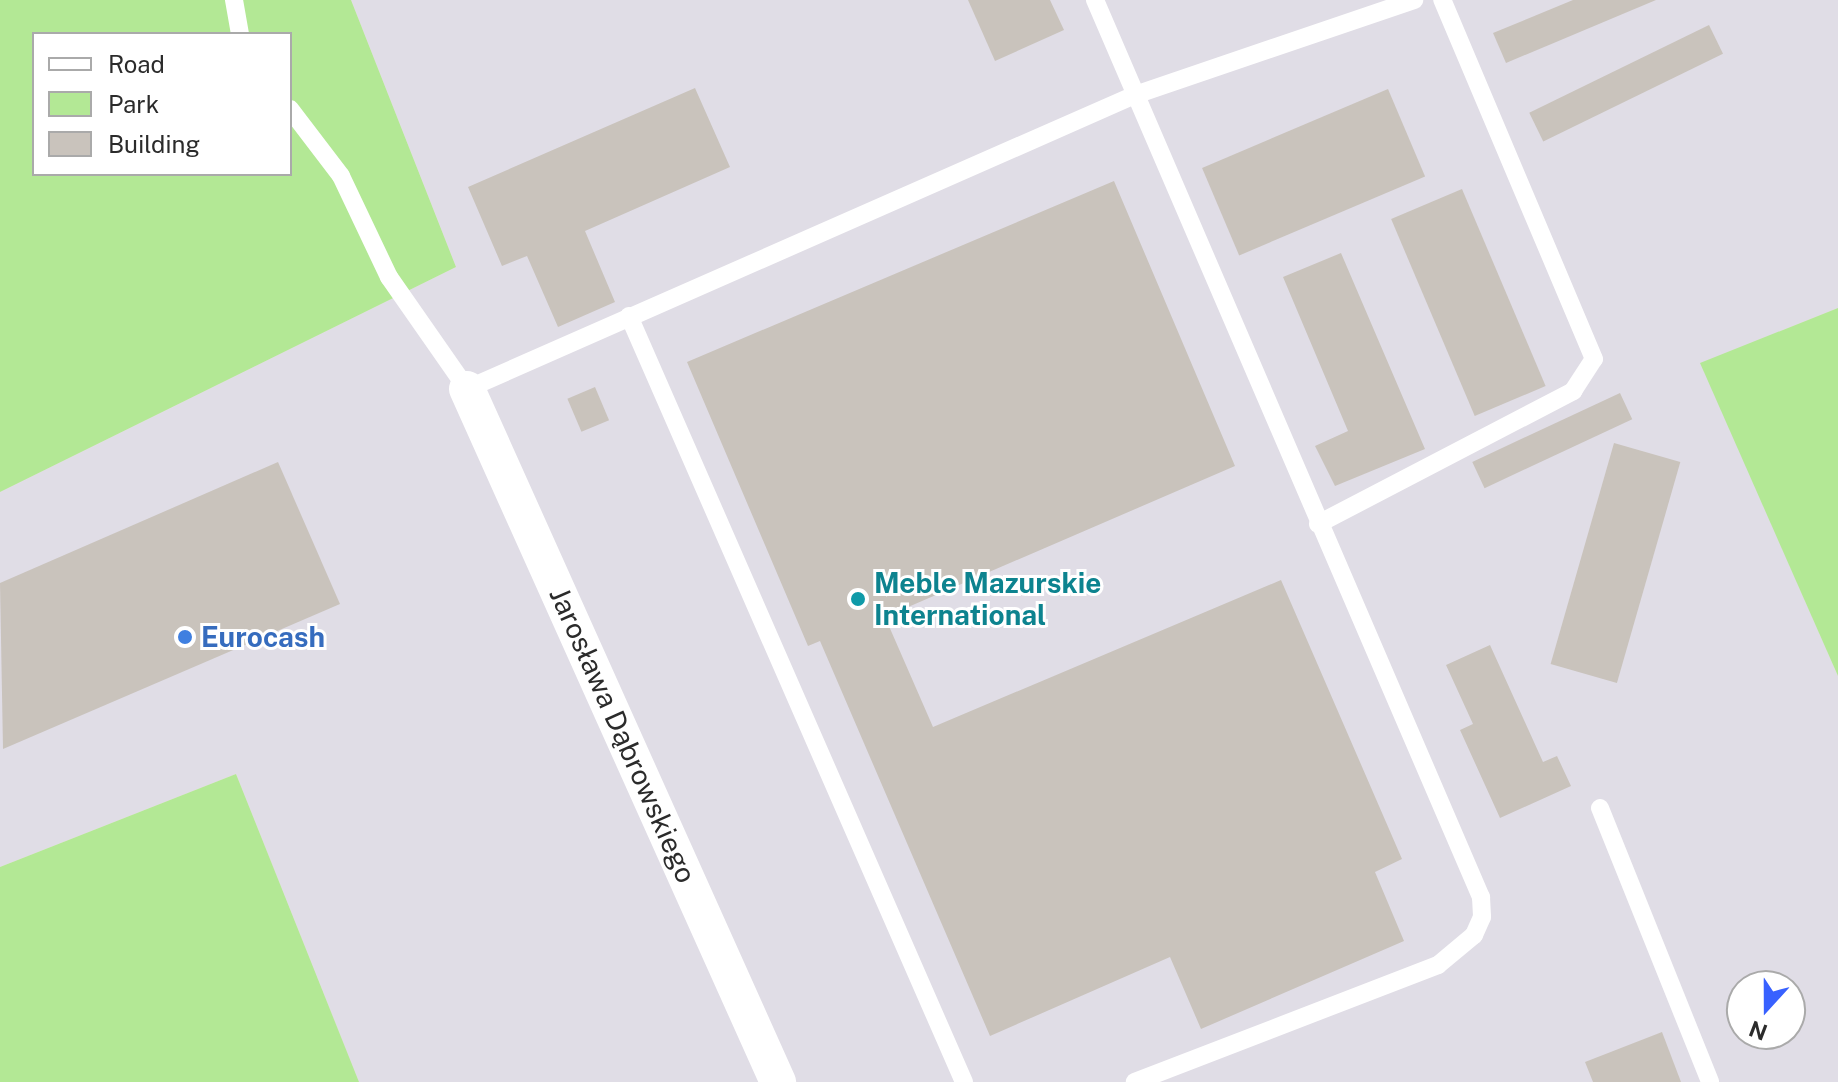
<!DOCTYPE html>
<meta charset="utf-8">
<style>
body{margin:0}
#map{position:relative;width:1838px;height:1082px;overflow:hidden;background:#eee6dc;font-family:"Public Sans",sans-serif}
div>[style]{position:absolute}
.industrial>*{inset:0;background:#e0dde6}
.green>*{inset:0;background:#b3e895}
.building>*{inset:0;background:#c9c3bc;transform-origin:0 0}
.service>*{height:18px;margin:-9px;padding:0 9px;transform-origin:9px;border-radius:9px;background:#fff}
.minor>*{height:36px;margin:-18px;padding:0 18px;transform-origin:18px;border-radius:18px;background:#fff}
.dots>*{width:22px;height:22px;translate:-50% -50%;box-sizing:border-box;border:4px solid #fff;border-radius:50%}
span{translate:-50% -50%;white-space:nowrap;text-align:center;line-height:1.15;-webkit-text-stroke:6px #fff;paint-order:stroke}
.culture-label{font-size:28px;color:#0d838f;font-weight:700}
.left{translate:0 -50%;text-align:left}
.shop-label{font-size:28px;color:#366cbe;font-weight:700}
.street-label{font-size:28px;color:#2b2b2b}
.legend{position:absolute;left:32px;top:32px;width:260px;height:144px;box-sizing:border-box;background:#fff;border:2px solid #aaa;margin:0;padding:10px 14px;list-style:none;font-size:24px;color:#2b2b2b}
.legend li{display:flex;align-items:center;gap:16px;height:40px}
.legend b{width:40px;border:2px solid #aaa}
.north{position:absolute;left:1726px;top:970px;width:80px;height:80px;box-sizing:border-box;background:#fff;border:2px solid #aaa;border-radius:50%;rotate:201deg;font-size:22px;font-weight:700;line-height:32px;text-align:center;color:#2b2b2b}
.north::after{content:'';display:block;margin:auto;width:28px;height:36px;background:#3861ff;clip-path:polygon(50% 0,100% 100%,50% 72%,0 100%)}
</style>
<div id="map">
<div class="industrial">
<div style="clip-path:polygon(evenodd,351px 0,1838px 0,1838px 308px,1701px 363px,1838px 676px,1838px 1082px,359px 1082px,236px 774px,0 867px,0 492px,456px 267px,351px 0,1742px 986px,1790px 986px,1790px 1034px,1742px 1034px,1742px 986px)"></div>
</div>
<div class="green">
<div style="clip-path:polygon(evenodd,0 0,351px 0,456px 267px,0 492px,0 0,34px 34px,290px 34px,290px 174px,34px 174px,34px 34px)"></div>
<div style="clip-path:polygon(1838px 308px,1838px 676px,1700px 363px)"></div>
<div style="clip-path:polygon(236px 774px,359px 1082px,0 1082px,0 867px)"></div>
</div>
<div class="building">
<div style="clip-path:polygon(968px 0,1050px 0,1064px 30px,995px 61px)"></div>
<div style="clip-path:polygon(1573px 0,1656px 0,1506px 63px,1493px 33px)"></div>
<div style="left:1709px;top:25px;width:32px;height:200px;rotate:64deg"></div>
<div style="clip-path:polygon(695px 88px,730px 167px,585px 231px,615px 302px,558px 327px,527px 256px,502px 266px,468px 187px)"></div>
<div style="left:1388px;top:89px;width:95px;height:202px;rotate:67deg"></div>
<div style="clip-path:polygon(1114px 181px,1235px 466px,885px 617px,933px 727px,1281px 580px,1402px 859px,1375px 872px,1404px 941px,1201px 1029px,1170px 957px,990px 1036px,820px 641px,808px 646px,687px 362px)"></div>
<div style="left:1462px;top:189px;width:214px;height:77px;rotate:67deg"></div>
<div style="clip-path:polygon(1341px 253px,1425px 449px,1335px 486px,1315px 446px,1348px 431px,1283px 277px)"></div>
<div style="left:595px;top:387px;width:36px;height:30px;rotate:67deg"></div>
<div style="left:1620px;top:393px;width:29px;height:163px;rotate:65deg"></div>
<div style="left:1614px;top:443px;width:69px;height:230px;rotate:16deg"></div>
<div style="clip-path:polygon(278px 462px,340px 604px,3px 749px,0 583px)"></div>
<div style="clip-path:polygon(1490px 645px,1543px 762px,1557px 756px,1571px 786px,1500px 818px,1460px 730px,1473px 724px,1446px 665px)"></div>
<div style="clip-path:polygon(1662px 1032px,1681px 1082px,1593px 1082px,1585px 1062px)"></div>
</div>
<div class="service">
<div style="left:234px;top:0;width:35px;rotate:80deg"></div>
<div style="left:1095px;top:0;width:977px;rotate:66.72deg"></div>
<div style="left:1481px;top:897px;width:20px;rotate:87deg"></div>
<div style="left:1482px;top:917px;width:20px;rotate:114deg"></div>
<div style="left:1474px;top:935px;width:47px;rotate:140.2deg"></div>
<div style="left:1438px;top:965px;width:325px;rotate:158.9deg"></div>
<div style="left:290px;top:109px;width:84px;rotate:52.7deg"></div>
<div style="left:341px;top:176px;width:112px;rotate:64.6deg"></div>
<div style="left:389px;top:277px;width:136px;rotate:55.1deg"></div>
<div style="left:467px;top:389px;width:730px;rotate:-23.76deg"></div>
<div style="left:1135px;top:95px;width:295px;rotate:-18.8deg"></div>
<div style="left:629px;top:316px;width:836px;rotate:66.38deg"></div>
<div style="left:1318px;top:524px;width:288px;rotate:-27.5deg"></div>
<div style="left:1573px;top:391px;width:38px;rotate:-57deg"></div>
<div style="left:1594px;top:359px;width:390px;rotate:-112.9deg"></div>
<div style="left:1600px;top:808px;width:295px;rotate:68.1deg"></div>
</div>
<div class="minor">
<div style="left:467px;top:389px;width:760px;rotate:65.83deg"></div>
</div>
<div class="dots">
<div style="left:858px;top:599px;background:#0f9aa8"></div>
<div style="left:185px;top:637px;background:#3f7fe0"></div>
</div>
<div class="culture-label">
<span class="left" style="left:874px;top:599px">Meble Mazurskie<br>International</span>
</div>
<div class="shop-label">
<span class="left" style="left:201px;top:637px">Eurocash</span>
</div>
<div class="street-label">
<span style="left:623px;top:735px;rotate:66deg">Jarosława Dąbrowskiego</span>
</div>
<ul class="legend">
<li><b style="height:10px;background:#fff"></b>Road</li>
<li><b style="height:22px;background:#b3e895"></b>Park</li>
<li><b style="height:22px;background:#c9c3bc"></b>Building</li>
</ul>
<div class="north">N</div>
</div>
